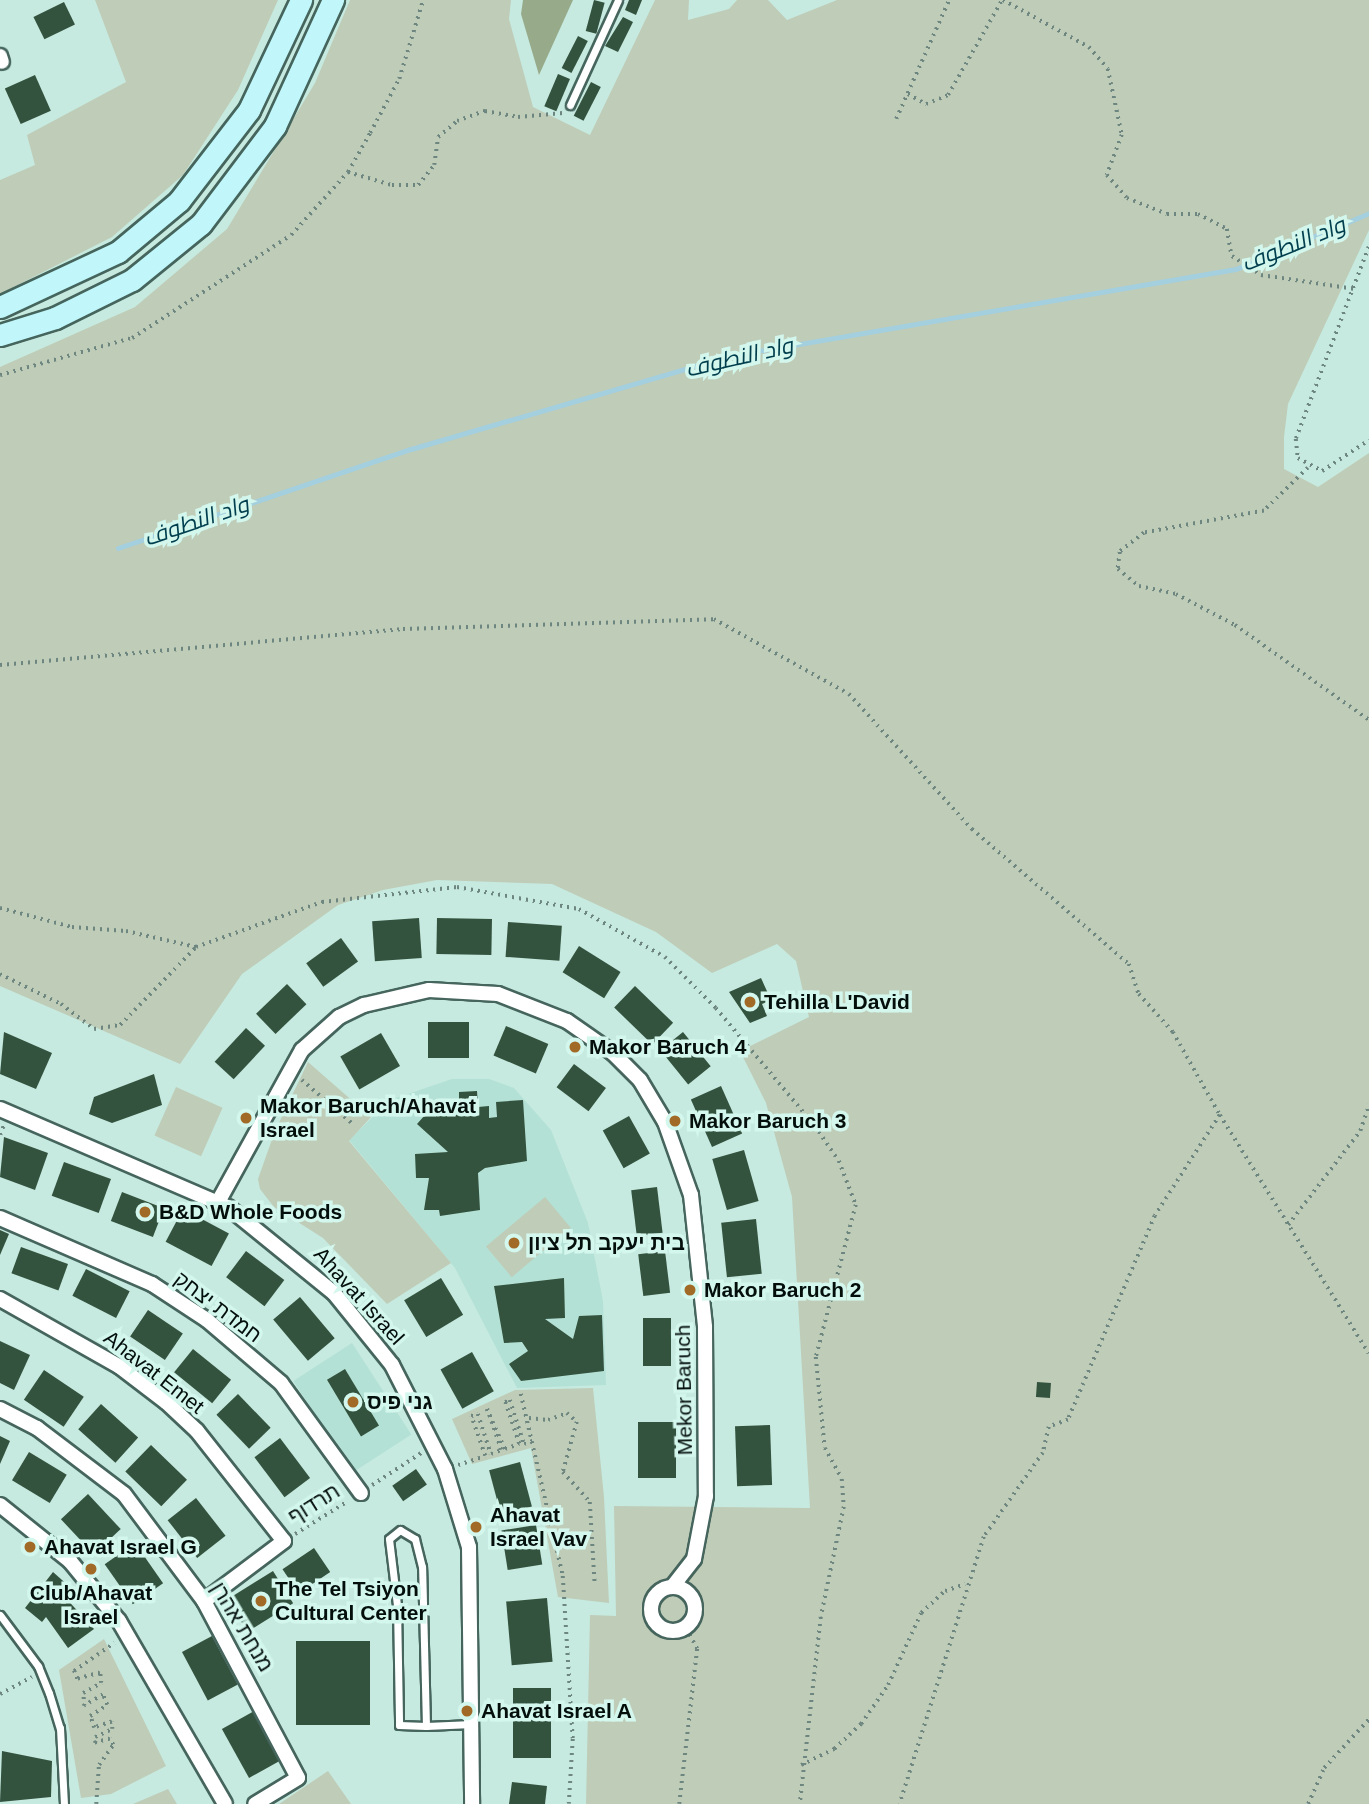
<!DOCTYPE html>
<meta charset="utf-8">
<style>
body{margin:0}
#map{position:relative;width:1369px;height:1804px;overflow:hidden;background:#c6eae0;font-family:Helvetica,Cairo,"Noto Sans Hebrew",sans-serif}
div>[style]{position:absolute}
.built>*{inset:0;background:#b4e1d5;transform-origin:0 0}
.green>*{inset:0;background:#bfccb8;transform-origin:0 0}
.forest>*{inset:0;background:#97aa8a}
.stream>*{height:5px;margin:-2.5px;padding:0 2.5px;transform-origin:2.5px;border-radius:2.5px;background:#a4cfde}
.building>*{inset:0;background:#34533f;transform-origin:0 0}
.path>*{height:3.5px;margin-top:-1.75px;transform-origin:0;background:repeating-linear-gradient(90deg,#6d867f 0 2px,transparent 0 7px)}
.roads{filter:drop-shadow(2px 0 #45655d) drop-shadow(-2px 0 #45655d) drop-shadow(0 2px #45655d) drop-shadow(0 -2px #45655d)}
.lane>*{height:7px;margin:-3.5px;padding:0 3.5px;transform-origin:3.5px;border-radius:3.5px;background:#fff}
.street>*{height:14px;margin:-7px;padding:0 7px;transform-origin:7px;border-radius:7px;background:#fff}
.street>.ring{margin:-7px;padding:0;box-sizing:content-box;background:none;border:14px solid #fff;border-radius:50%}
.secondary>*{height:21px;margin:-10.5px;padding:0 10.5px;transform-origin:10.5px;border-radius:10.5px;background:#c1f7fa}
.dots>*{width:19px;height:19px;translate:-50% -50%;box-sizing:border-box;border:4px solid #d3f7ed;border-radius:50%}
span{translate:-50% -50%;white-space:nowrap;text-align:center;line-height:1.15;-webkit-text-stroke:7px #d3f7ed;paint-order:stroke}
.poi-label{font-size:21px;color:#040f0c;font-weight:700}
.left{translate:0 -50%;text-align:left}
.street-label{font-size:21px;color:#040f0c}
.water-label{font-size:23px;color:#003e4e;font-style:italic}
</style>
<div id="map">
<div class="built">
<div style="clip-path:polygon(452px 1079px,489px 1079px,514px 1088px,551px 1130px,588px 1223px,603px 1301px,606px 1385px,517px 1388px,455px 1268px,349px 1140px,390px 1100px)"></div>
<div style="left:352px;top:1343px;width:109px;height:70px;rotate:57deg"></div>
</div>
<div class="green">
<div style="clip-path:polygon(95px 0,278px 0,238px 90px,183px 175px,112px 237px,0 294px,0 180px,35px 165px,27px 135px,126px 82px)"></div>
<div style="clip-path:polygon(350px 0,511px 0,509px 19px,533px 107px,590px 135px,655px 0,689px 0,688px 20px,729px 9px,737px 0,768px 0,787px 20px,837px 0,1369px 0,1369px 230px,1288px 404px,1284px 437px,1284px 469px,1318px 487px,1369px 453px,1369px 1804px,586px 1804px,590px 1615px,616px 1616px,614px 1506px,810px 1508px,792px 1197px,766px 1103px,740px 1051px,809px 1017px,796px 961px,777px 944px,712px 973px,656px 932px,552px 884px,437px 880px,383px 890px,338px 905px,242px 974px,180px 1064px,0 986px,0 367px,135px 307px,227px 229px,315px 83px)"></div>
<div style="clip-path:polygon(308px 1062px,371px 1117px,349px 1141px,451px 1263px,387px 1304px,323px 1238px,274px 1207px,260px 1189px,258px 1179px,275px 1131px)"></div>
<div style="left:176px;top:1087px;width:51px;height:53px;rotate:24deg"></div>
<div style="left:545px;top:1197px;width:40px;height:77px;rotate:50deg"></div>
<div style="clip-path:polygon(593px 1388px,604px 1497px,609px 1603px,558px 1597px,531px 1448px,472px 1464px,452px 1419px,515px 1390px)"></div>
<div style="clip-path:polygon(104px 1639px,166px 1766px,111px 1794px,81px 1798px,59px 1670px)"></div>
<div style="clip-path:polygon(328px 1771px,351px 1804px,279px 1804px)"></div>
<div style="clip-path:polygon(168px 1789px,177px 1804px,133px 1804px)"></div>
</div>
<div class="forest">
<div style="clip-path:polygon(523px 0,573px 0,539px 75px,521px 14px)"></div>
</div>
<div class="stream">
<div style="left:118px;top:548px;width:309px;rotate:-18.7deg"></div>
<div style="left:411px;top:449px;width:331px;rotate:-16.3deg"></div>
<div style="left:729px;top:356px;width:514px;rotate:-9.74deg"></div>
<div style="left:1236px;top:269px;width:144px;rotate:-22.8deg"></div>
</div>
<div class="building">
<div style="left:594px;top:0;width:11px;height:32px;rotate:15deg"></div>
<div style="clip-path:polygon(629px 0,642px 0,636px 15px,625px 10px)"></div>
<div style="left:64px;top:2px;width:25px;height:34px;rotate:64deg"></div>
<div style="clip-path:polygon(623px 17px,633px 22px,618px 52px,605px 46px)"></div>
<div style="left:578px;top:36px;width:11px;height:36px;rotate:27deg"></div>
<div style="left:558px;top:74px;width:13px;height:35px;rotate:23deg"></div>
<div style="left:35px;top:75px;width:39px;height:33px;rotate:66deg"></div>
<div style="left:591px;top:82px;width:11px;height:38px;rotate:27deg"></div>
<div style="left:419px;top:918px;width:40px;height:47px;rotate:86deg"></div>
<div style="left:437px;top:918px;width:55px;height:36px;rotate:1deg"></div>
<div style="left:508px;top:922px;width:54px;height:35px;rotate:4deg"></div>
<div style="left:341px;top:938px;width:29px;height:43px;rotate:54deg"></div>
<div style="left:579px;top:946px;width:49px;height:31px;rotate:32deg"></div>
<div style="clip-path:polygon(761px 978px,771px 1000px,762px 1004px,767px 1016px,750px 1023px,729px 992px)"></div>
<div style="left:287px;top:984px;width:28px;height:43px;rotate:46deg"></div>
<div style="left:635px;top:986px;width:53px;height:30px;rotate:44deg"></div>
<div style="left:428px;top:1022px;width:41px;height:36px"></div>
<div style="left:506px;top:1026px;width:46px;height:32px;rotate:23deg"></div>
<div style="left:246px;top:1028px;width:26px;height:46px;rotate:43deg"></div>
<div style="clip-path:polygon(4px 1032px,52px 1053px,36px 1089px,0 1074px)"></div>
<div style="left:683px;top:1032px;width:44px;height:29px;rotate:51deg"></div>
<div style="left:381px;top:1033px;width:38px;height:47px;rotate:60deg"></div>
<div style="left:574px;top:1064px;width:40px;height:29px;rotate:37deg"></div>
<div style="clip-path:polygon(154px 1074px,162px 1105px,112px 1123px,89px 1114px,94px 1097px)"></div>
<div style="left:721px;top:1086px;width:52px;height:33px;rotate:66deg"></div>
<div style="clip-path:polygon(477px 1091px,478px 1107px,489px 1106px,489px 1118px,497px 1117px,496px 1102px,523px 1100px,527px 1161px,485px 1168px,478px 1173px,480px 1210px,440px 1216px,439px 1210px,424px 1210px,429px 1178px,416px 1178px,415px 1154px,448px 1152px,417px 1124px,434px 1105px,459px 1103px,459px 1092px)"></div>
<div style="left:629px;top:1116px;width:43px;height:30px;rotate:61deg"></div>
<div style="clip-path:polygon(4px 1137px,48px 1153px,35px 1190px,0 1177px)"></div>
<div style="left:744px;top:1150px;width:53px;height:33px;rotate:74deg"></div>
<div style="left:64px;top:1162px;width:50px;height:36px;rotate:20deg"></div>
<div style="left:657px;top:1187px;width:46px;height:26px;rotate:83deg"></div>
<div style="left:122px;top:1192px;width:45px;height:31px;rotate:21deg"></div>
<div style="left:183px;top:1209px;width:52px;height:37px;rotate:28deg"></div>
<div style="left:756px;top:1219px;width:55px;height:35px;rotate:84deg"></div>
<div style="clip-path:polygon(0 1230px,9px 1234px,0 1255px)"></div>
<div style="left:21px;top:1247px;width:50px;height:28px;rotate:20deg"></div>
<div style="left:246px;top:1251px;width:48px;height:33px;rotate:37deg"></div>
<div style="left:665px;top:1251px;width:42px;height:27px;rotate:83deg"></div>
<div style="left:86px;top:1269px;width:49px;height:30px;rotate:27deg"></div>
<div style="left:441px;top:1278px;width:43px;height:43px;rotate:59deg"></div>
<div style="clip-path:polygon(564px 1278px,565px 1318px,545px 1319px,573px 1339px,579px 1316px,602px 1315px,604px 1371px,521px 1381px,509px 1364px,528px 1351px,522px 1342px,504px 1343px,494px 1286px)"></div>
<div style="left:300px;top:1297px;width:54px;height:35px;rotate:50deg"></div>
<div style="left:148px;top:1310px;width:42px;height:32px;rotate:34deg"></div>
<div style="left:643px;top:1318px;width:28px;height:48px"></div>
<div style="clip-path:polygon(0 1341px,30px 1355px,14px 1390px,0 1383px)"></div>
<div style="left:193px;top:1349px;width:49px;height:30px;rotate:39deg"></div>
<div style="left:472px;top:1352px;width:45px;height:36px;rotate:61deg"></div>
<div style="left:345px;top:1369px;width:66px;height:21px;rotate:59deg"></div>
<div style="left:44px;top:1370px;width:48px;height:36px;rotate:34deg"></div>
<div style="left:1037px;top:1382px;width:14px;height:15px;rotate:4deg"></div>
<div style="left:238px;top:1394px;width:47px;height:30px;rotate:46deg"></div>
<div style="left:101px;top:1404px;width:50px;height:34px;rotate:42deg"></div>
<div style="left:638px;top:1422px;width:38px;height:56px"></div>
<div style="left:770px;top:1425px;width:60px;height:35px;rotate:88deg"></div>
<div style="clip-path:polygon(0 1436px,10px 1441px,0 1464px)"></div>
<div style="left:280px;top:1438px;width:50px;height:32px;rotate:53deg"></div>
<div style="left:151px;top:1445px;width:50px;height:37px;rotate:44deg"></div>
<div style="left:29px;top:1452px;width:44px;height:33px;rotate:31deg"></div>
<div style="left:520px;top:1462px;width:46px;height:32px;rotate:75deg"></div>
<div style="left:416px;top:1469px;width:19px;height:29px;rotate:55deg"></div>
<div style="left:88px;top:1494px;width:48px;height:37px;rotate:47deg"></div>
<div style="left:196px;top:1498px;width:48px;height:36px;rotate:52deg"></div>
<div style="left:536px;top:1525px;width:40px;height:35px;rotate:81deg"></div>
<div style="left:135px;top:1543px;width:49px;height:37px;rotate:55deg"></div>
<div style="left:314px;top:1548px;width:29px;height:38px;rotate:56deg"></div>
<div style="left:273px;top:1571px;width:38px;height:54px;rotate:58deg"></div>
<div style="clip-path:polygon(53px 1572px,71px 1588px,63px 1595px,94px 1629px,68px 1648px,46px 1617px,42px 1622px,25px 1608px)"></div>
<div style="left:547px;top:1598px;width:64px;height:41px;rotate:85deg"></div>
<div style="left:212px;top:1636px;width:55px;height:34px;rotate:62deg"></div>
<div style="left:296px;top:1641px;width:74px;height:84px"></div>
<div style="left:513px;top:1688px;width:38px;height:70px"></div>
<div style="left:256px;top:1710px;width:56px;height:39px;rotate:61deg"></div>
<div style="clip-path:polygon(2px 1751px,52px 1761px,51px 1797px,0 1802px)"></div>
<div style="clip-path:polygon(512px 1782px,547px 1786px,545px 1804px,509px 1804px)"></div>
</div>
<div class="path">
<div style="left:1003px;top:0;width:98px;rotate:28.7deg"></div>
<div style="left:1089px;top:47px;width:29px;rotate:49deg"></div>
<div style="left:1108px;top:69px;width:67px;rotate:78deg"></div>
<div style="left:1122px;top:135px;width:43px;rotate:110.6deg"></div>
<div style="left:1107px;top:175px;width:30px;rotate:49deg"></div>
<div style="left:1127px;top:198px;width:43px;rotate:21.8deg"></div>
<div style="left:1167px;top:214px;width:31px"></div>
<div style="left:1198px;top:214px;width:33px;rotate:27deg"></div>
<div style="left:1227px;top:229px;width:27px;rotate:80deg"></div>
<div style="left:1232px;top:256px;width:35px;rotate:33deg"></div>
<div style="left:1261px;top:275px;width:95px;rotate:8.5deg"></div>
<div style="left:908px;top:94px;width:21px;rotate:29deg"></div>
<div style="left:926px;top:104px;width:24px;rotate:-22deg"></div>
<div style="left:948px;top:95px;width:109px;rotate:-60.4deg"></div>
<div style="left:896px;top:119px;width:130px;rotate:-66deg"></div>
<div style="left:348px;top:172px;width:46px;rotate:16.5deg"></div>
<div style="left:392px;top:185px;width:26px"></div>
<div style="left:418px;top:185px;width:26px;rotate:-51deg"></div>
<div style="left:434px;top:165px;width:28px;rotate:-82deg"></div>
<div style="left:438px;top:137px;width:25px;rotate:-40deg"></div>
<div style="left:457px;top:121px;width:30px;rotate:-20deg"></div>
<div style="left:485px;top:111px;width:34px;rotate:10deg"></div>
<div style="left:518px;top:117px;width:45px;rotate:-5.1deg"></div>
<div style="left:1369px;top:247px;width:205px;rotate:110.8deg"></div>
<div style="left:1296px;top:439px;width:19px;rotate:84deg"></div>
<div style="left:1298px;top:458px;width:27px;rotate:28deg"></div>
<div style="left:1322px;top:471px;width:56px;rotate:-33.4deg"></div>
<div style="left:0;top:375px;width:137px;rotate:-15.7deg"></div>
<div style="left:132px;top:338px;width:189px;rotate:-32.9deg"></div>
<div style="left:291px;top:235px;width:85px;rotate:-47.9deg"></div>
<div style="left:348px;top:172px;width:45px;rotate:-60.6deg"></div>
<div style="left:370px;top:133px;width:61px;rotate:-61.8deg"></div>
<div style="left:399px;top:79px;width:83px;rotate:-73.1deg"></div>
<div style="left:1308px;top:468px;width:62px;rotate:135.7deg"></div>
<div style="left:1264px;top:511px;width:122px;rotate:169.6deg"></div>
<div style="left:1144px;top:533px;width:31px;rotate:142deg"></div>
<div style="left:1120px;top:552px;width:17px;rotate:97deg"></div>
<div style="left:1118px;top:569px;width:27px;rotate:39deg"></div>
<div style="left:1139px;top:586px;width:38px;rotate:12deg"></div>
<div style="left:1176px;top:594px;width:67px;rotate:27.7deg"></div>
<div style="left:1235px;top:625px;width:164px;rotate:35.3deg"></div>
<div style="left:0;top:665px;width:405px;rotate:-5.1deg"></div>
<div style="left:403px;top:629px;width:311px;rotate:-1.8deg"></div>
<div style="left:714px;top:619px;width:154px;rotate:29.1deg"></div>
<div style="left:849px;top:694px;width:183px;rotate:47.7deg"></div>
<div style="left:972px;top:829px;width:207px;rotate:40.7deg"></div>
<div style="left:1129px;top:964px;width:32px;rotate:72deg"></div>
<div style="left:1139px;top:994px;width:51px;rotate:48.2deg"></div>
<div style="left:1173px;top:1032px;width:95px;rotate:60.5deg"></div>
<div style="left:1220px;top:1115px;width:120px;rotate:122.8deg"></div>
<div style="left:1155px;top:1216px;width:222px;rotate:113.1deg"></div>
<div style="left:1068px;top:1420px;width:20px;rotate:160deg"></div>
<div style="left:1049px;top:1427px;width:27px;rotate:103deg"></div>
<div style="left:1043px;top:1453px;width:103px;rotate:125.1deg"></div>
<div style="left:984px;top:1537px;width:280px;rotate:107.5deg"></div>
<div style="left:0;top:908px;width:74px;rotate:14.8deg"></div>
<div style="left:72px;top:927px;width:54px;rotate:4.2deg"></div>
<div style="left:126px;top:931px;width:72px;rotate:12.9deg"></div>
<div style="left:0;top:974px;width:68px;rotate:26.2deg"></div>
<div style="left:61px;top:1004px;width:41px;rotate:37.1deg"></div>
<div style="left:94px;top:1029px;width:26px;rotate:-9deg"></div>
<div style="left:120px;top:1025px;width:109px;rotate:-45.7deg"></div>
<div style="left:196px;top:947px;width:134px;rotate:-19.7deg"></div>
<div style="left:322px;top:902px;width:136px;rotate:-6.3deg"></div>
<div style="left:457px;top:887px;width:124px;rotate:10.2deg"></div>
<div style="left:579px;top:909px;width:98px;rotate:29.2deg"></div>
<div style="left:665px;top:957px;width:72px;rotate:45deg"></div>
<div style="left:716px;top:1008px;width:154px;rotate:50deg"></div>
<div style="left:815px;top:1126px;width:42px;rotate:55.6deg"></div>
<div style="left:839px;top:1161px;width:47px;rotate:68.9deg"></div>
<div style="left:856px;top:1205px;width:157px;rotate:104.7deg"></div>
<div style="left:816px;top:1357px;width:91px;rotate:84.4deg"></div>
<div style="left:825px;top:1448px;width:35px;rotate:61deg"></div>
<div style="left:842px;top:1479px;width:28px;rotate:86deg"></div>
<div style="left:844px;top:1507px;width:112px;rotate:101.8deg"></div>
<div style="left:821px;top:1617px;width:188px;rotate:96.4deg"></div>
<div style="left:302px;top:1080px;width:67px;rotate:40.8deg"></div>
<div style="left:1220px;top:1115px;width:281px;rotate:58deg"></div>
<div style="left:0;top:1135px;width:12px;rotate:-70deg"></div>
<div style="left:1288px;top:1225px;width:118px;rotate:-52.5deg"></div>
<div style="left:1360px;top:1131px;width:28px;rotate:-71deg"></div>
<div style="left:521px;top:1394px;width:187px;rotate:77deg"></div>
<div style="left:563px;top:1576px;width:163px;rotate:86.5deg"></div>
<div style="left:573px;top:1739px;width:65px;rotate:93.5deg"></div>
<div style="left:529px;top:1418px;width:19px;rotate:6deg"></div>
<div style="left:548px;top:1420px;width:20px;rotate:-20deg"></div>
<div style="left:567px;top:1413px;width:13px;rotate:42deg"></div>
<div style="left:577px;top:1422px;width:52px;rotate:105.6deg"></div>
<div style="left:563px;top:1472px;width:40px;rotate:48deg"></div>
<div style="left:590px;top:1502px;width:84px;rotate:86.6deg"></div>
<div style="left:458px;top:1465px;width:28px;rotate:-18deg"></div>
<div style="left:485px;top:1456px;width:42px;rotate:-109.3deg"></div>
<div style="left:471px;top:1416px;width:7px;rotate:-16deg"></div>
<div style="left:478px;top:1414px;width:42px;rotate:72deg"></div>
<div style="left:491px;top:1454px;width:11px;rotate:-22deg"></div>
<div style="left:501px;top:1450px;width:43px;rotate:-108.9deg"></div>
<div style="left:487px;top:1409px;width:44px;rotate:65.8deg"></div>
<div style="left:505px;top:1449px;width:15px;rotate:-20deg"></div>
<div style="left:519px;top:1444px;width:44px;rotate:-108.4deg"></div>
<div style="left:505px;top:1402px;width:5px;rotate:-22deg"></div>
<div style="left:510px;top:1400px;width:46px;rotate:72.3deg"></div>
<div style="left:524px;top:1444px;width:12px;rotate:-20deg"></div>
<div style="left:372px;top:1485px;width:59px;rotate:-33.1deg"></div>
<div style="left:295px;top:1534px;width:62px;rotate:-31.9deg"></div>
<div style="left:0;top:1694px;width:36px;rotate:-28deg"></div>
<div style="left:801px;top:1765px;width:37px;rotate:-26deg"></div>
<div style="left:834px;top:1749px;width:37px;rotate:-43deg"></div>
<div style="left:861px;top:1724px;width:47px;rotate:-55.3deg"></div>
<div style="left:888px;top:1685px;width:79px;rotate:-65.4deg"></div>
<div style="left:921px;top:1613px;width:33px;rotate:-43deg"></div>
<div style="left:945px;top:1591px;width:21px;rotate:-19deg"></div>
<div style="left:96px;top:1804px;width:39px;rotate:-86deg"></div>
<div style="left:99px;top:1765px;width:24px;rotate:-55deg"></div>
<div style="left:113px;top:1745px;width:7px;rotate:-117deg"></div>
<div style="left:110px;top:1739px;width:16px;rotate:165deg"></div>
<div style="left:95px;top:1743px;width:6px;rotate:-90deg"></div>
<div style="left:95px;top:1737px;width:19px;rotate:-25deg"></div>
<div style="left:112px;top:1729px;width:7px;rotate:-90deg"></div>
<div style="left:112px;top:1722px;width:19px;rotate:162deg"></div>
<div style="left:94px;top:1728px;width:13px;rotate:-108deg"></div>
<div style="left:90px;top:1716px;width:20px;rotate:-33deg"></div>
<div style="left:107px;top:1705px;width:11px;rotate:-112deg"></div>
<div style="left:103px;top:1695px;width:22px;rotate:150deg"></div>
<div style="left:84px;top:1706px;width:13px;rotate:-94deg"></div>
<div style="left:83px;top:1693px;width:21px;rotate:-29deg"></div>
<div style="left:101px;top:1683px;width:10px;rotate:-96deg"></div>
<div style="left:100px;top:1673px;width:24px;rotate:165deg"></div>
<div style="left:77px;top:1679px;width:9px;rotate:-111deg"></div>
<div style="left:74px;top:1671px;width:49px;rotate:-35deg"></div>
<div style="left:679px;top:1804px;width:156px;rotate:-83.4deg"></div>
<div style="left:697px;top:1649px;width:25px;rotate:-119deg"></div>
<div style="left:1308px;top:1804px;width:39px;rotate:-66deg"></div>
<div style="left:1324px;top:1768px;width:67px;rotate:-47.4deg"></div>
</div>
<div class="roads">
<div class="lane">
<div style="left:570px;top:105px;width:115px;rotate:-65.4deg"></div>
<div style="left:0;top:1615px;width:64px;rotate:53.3deg"></div>
<div style="left:38px;top:1666px;width:29px;rotate:68deg"></div>
<div style="left:49px;top:1693px;width:37px;rotate:73deg"></div>
<div style="left:60px;top:1728px;width:76px;rotate:87deg"></div>
<div style="left:426px;top:1726px;width:159px;rotate:-91.4deg"></div>
<div style="left:422px;top:1567px;width:29px;rotate:-104deg"></div>
<div style="left:415px;top:1539px;width:17px;rotate:-149deg"></div>
<div style="left:400px;top:1530px;width:14px;rotate:141deg"></div>
<div style="left:389px;top:1539px;width:66px;rotate:83.1deg"></div>
<div style="left:397px;top:1605px;width:120px;rotate:89deg"></div>
<div style="left:399px;top:1725px;width:27px;rotate:2deg"></div>
<div style="left:426px;top:1726px;width:46px;rotate:-2.5deg"></div>
</div>
<div class="street">
<div style="left:0;top:56px;width:6px;rotate:72deg"></div>
<div style="left:0;top:1109px;width:248px;rotate:23.3deg"></div>
<div style="left:228px;top:1207px;width:136px;rotate:39.1deg"></div>
<div style="left:334px;top:1293px;width:92px;rotate:51.1deg"></div>
<div style="left:392px;top:1365px;width:117px;rotate:63deg"></div>
<div style="left:445px;top:1469px;width:82px;rotate:72.9deg"></div>
<div style="left:469px;top:1547px;width:257px;rotate:89.3deg"></div>
<div style="left:218px;top:1202px;width:174px;rotate:-61.1deg"></div>
<div style="left:302px;top:1050px;width:50px;rotate:-41.7deg"></div>
<div style="left:339px;top:1017px;width:28px;rotate:-26deg"></div>
<div style="left:364px;top:1005px;width:67px;rotate:-13deg"></div>
<div style="left:429px;top:990px;width:69px;rotate:3.3deg"></div>
<div style="left:498px;top:994px;width:74px;rotate:21.4deg"></div>
<div style="left:567px;top:1021px;width:56px;rotate:34.8deg"></div>
<div style="left:613px;top:1053px;width:38px;rotate:45deg"></div>
<div style="left:640px;top:1080px;width:49px;rotate:59.2deg"></div>
<div style="left:665px;top:1122px;width:77px;rotate:70.4deg"></div>
<div style="left:691px;top:1195px;width:133px;rotate:83.9deg"></div>
<div style="left:705px;top:1327px;width:169px;rotate:89.7deg"></div>
<div style="left:706px;top:1496px;width:64px;rotate:100.8deg"></div>
<div style="left:694px;top:1559px;width:34px;rotate:128deg"></div>
<div style="left:0;top:1218px;width:166px;rotate:23.5deg"></div>
<div style="left:152px;top:1284px;width:66px;rotate:33.2deg"></div>
<div style="left:207px;top:1320px;width:97px;rotate:40.4deg"></div>
<div style="left:281px;top:1383px;width:136px;rotate:54deg"></div>
<div style="left:0;top:1299px;width:138px;rotate:29.5deg"></div>
<div style="left:120px;top:1367px;width:58px;rotate:37.3deg"></div>
<div style="left:166px;top:1402px;width:42px;rotate:43.1deg"></div>
<div style="left:197px;top:1431px;width:140px;rotate:51.7deg"></div>
<div style="left:284px;top:1541px;width:100px;rotate:143.1deg"></div>
<div style="left:0;top:1409px;width:42px;rotate:27.2deg"></div>
<div style="left:37px;top:1428px;width:109px;rotate:37.2deg"></div>
<div style="left:124px;top:1494px;width:134px;rotate:53.2deg"></div>
<div style="left:204px;top:1601px;width:200px;rotate:62deg"></div>
<div style="left:298px;top:1778px;width:50px;rotate:148.8deg"></div>
<div style="left:0;top:1505px;width:90px;rotate:38.7deg"></div>
<div style="left:70px;top:1561px;width:77px;rotate:50.8deg"></div>
<div style="left:119px;top:1621px;width:211px;rotate:59.9deg"></div>
<div class="ring" style="left:651px;top:1587px;width:30px;height:30px"></div>
</div>
<div class="secondary">
<div style="left:0;top:307px;width:130px;rotate:-25deg"></div>
<div style="left:118px;top:252px;width:80px;rotate:-39.9deg"></div>
<div style="left:179px;top:201px;width:115px;rotate:-52.4deg"></div>
<div style="left:249px;top:110px;width:122px;rotate:-64.7deg"></div>
<div style="left:0;top:335px;width:58px;rotate:-17.2deg"></div>
<div style="left:55px;top:318px;width:86px;rotate:-26.3deg"></div>
<div style="left:132px;top:280px;width:89px;rotate:-39.1deg"></div>
<div style="left:201px;top:224px;width:123px;rotate:-52.9deg"></div>
<div style="left:275px;top:126px;width:139px;rotate:-65.3deg"></div>
</div>
</div>
<div class="dots">
<div style="left:750px;top:1002px;background:#a26a27"></div>
<div style="left:575px;top:1047px;background:#a26a27"></div>
<div style="left:246px;top:1118px;background:#a26a27"></div>
<div style="left:675px;top:1121px;background:#a26a27"></div>
<div style="left:145px;top:1212px;background:#a26a27"></div>
<div style="left:514px;top:1243px;background:#a26a27"></div>
<div style="left:690px;top:1290px;background:#a26a27"></div>
<div style="left:353px;top:1402px;background:#a26a27"></div>
<div style="left:476px;top:1527px;background:#a26a27"></div>
<div style="left:30px;top:1547px;background:#a26a27"></div>
<div style="left:91px;top:1569px;background:#a26a27"></div>
<div style="left:261px;top:1601px;background:#a26a27"></div>
<div style="left:467px;top:1711px;background:#a26a27"></div>
</div>
<div class="poi-label">
<span class="left" style="left:764px;top:1002px">Tehilla L'David</span>
<span class="left" style="left:589px;top:1047px">Makor Baruch 4</span>
<span class="left" style="left:260px;top:1118px">Makor Baruch/Ahavat<br>Israel</span>
<span class="left" style="left:689px;top:1121px">Makor Baruch 3</span>
<span class="left" style="left:159px;top:1212px">B&amp;D Whole Foods</span>
<span class="left" style="left:528px;top:1243px">בית יעקב תל ציון</span>
<span class="left" style="left:704px;top:1290px">Makor Baruch 2</span>
<span class="left" style="left:367px;top:1402px">גני פיס</span>
<span class="left" style="left:490px;top:1527px">Ahavat<br>Israel Vav</span>
<span class="left" style="left:44px;top:1547px">Ahavat Israel G</span>
<span class="left" style="left:275px;top:1601px">The Tel Tsiyon<br>Cultural Center</span>
<span style="left:91px;top:1605px">Club/Ahavat<br>Israel</span>
<span class="left" style="left:481px;top:1711px">Ahavat Israel A</span>
</div>
<div class="street-label">
<span style="left:359px;top:1296px;rotate:48deg">Ahavat Israel</span>
<span style="left:218px;top:1307px;rotate:37deg">חמדת יצחק</span>
<span style="left:154px;top:1372px;rotate:38deg">Ahavat Emet</span>
<span style="left:684px;top:1390px;rotate:-91deg">Mekor Baruch</span>
<span style="left:314px;top:1504px;rotate:-32deg">תרדוף</span>
<span style="left:242px;top:1627px;rotate:59deg">מנחת אהרן</span>
</div>
<div class="water-label">
<span style="left:1293px;top:244px;rotate:-22deg">واد النطوف</span>
<span style="left:739px;top:357px;rotate:-13deg">واد النطوف</span>
<span style="left:196px;top:521px;rotate:-19deg">واد النطوف</span>
</div>
</div>
